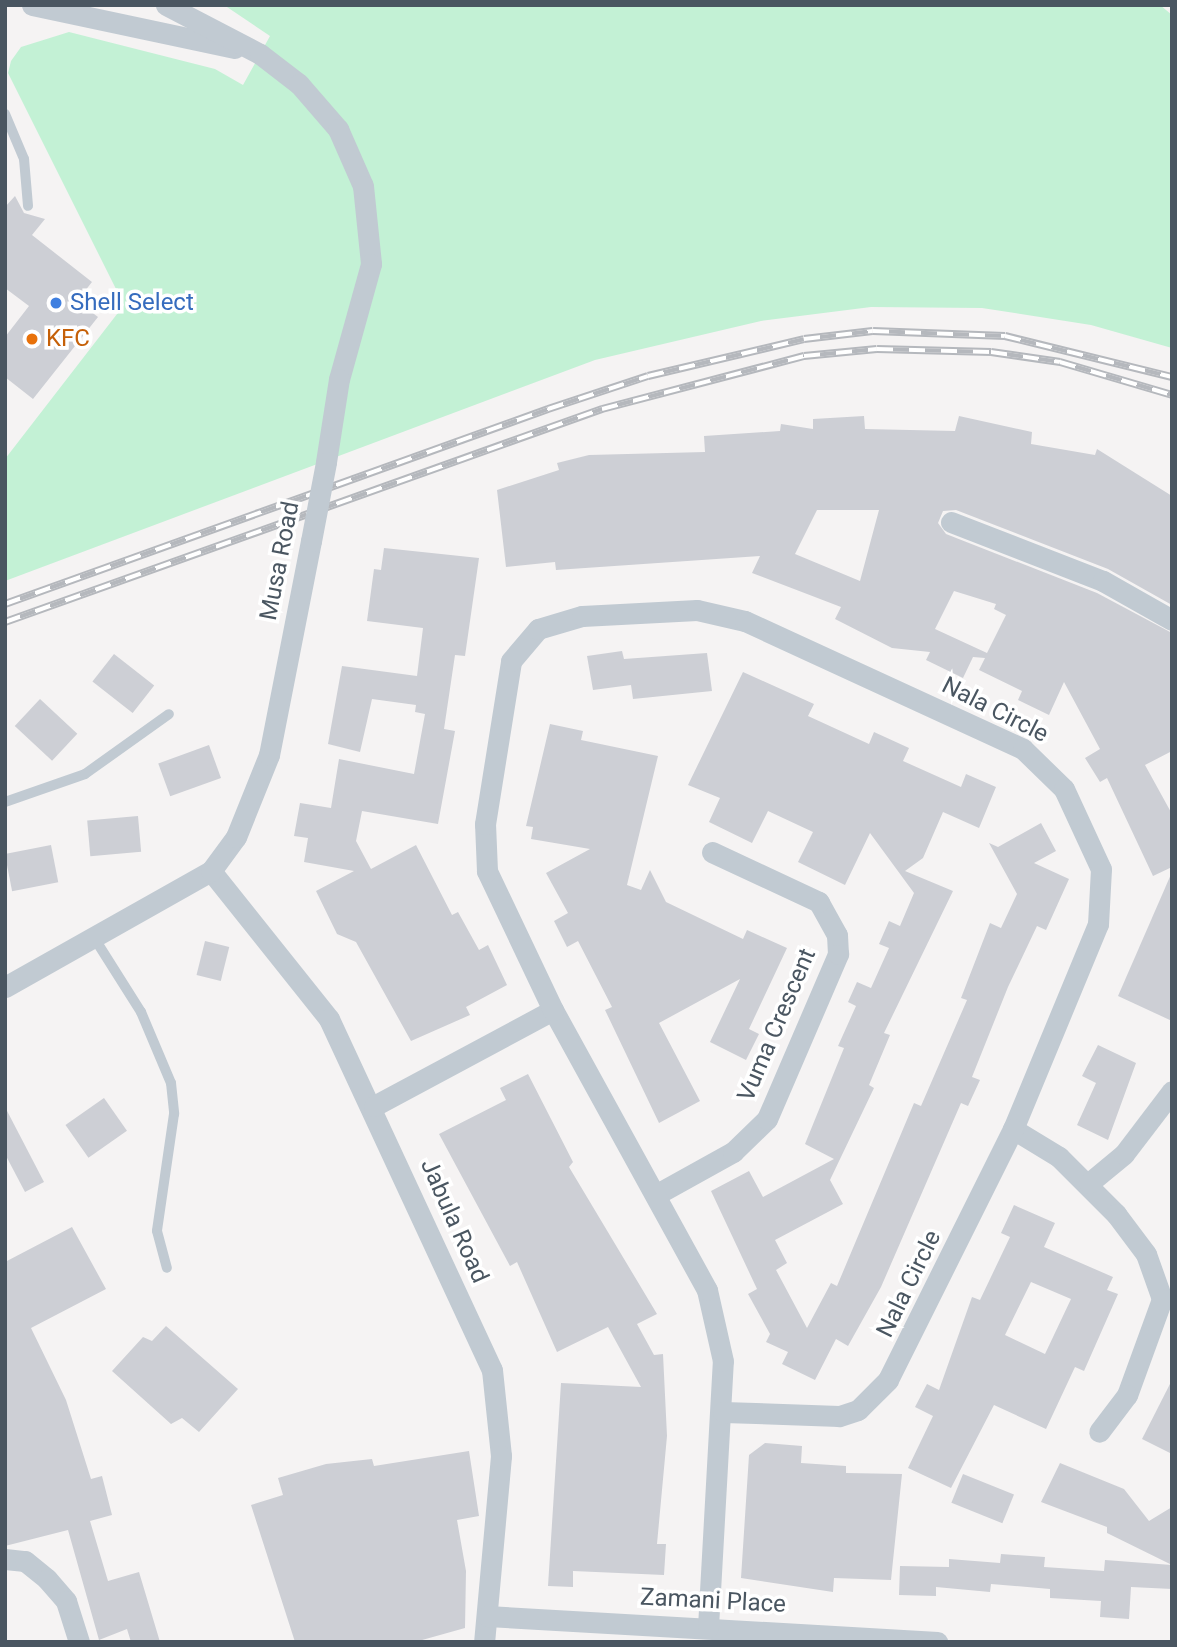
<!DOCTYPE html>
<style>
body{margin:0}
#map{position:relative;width:1177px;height:1647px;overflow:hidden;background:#f5f3f3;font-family:Roboto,sans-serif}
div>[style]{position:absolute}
.green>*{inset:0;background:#c3f1d5}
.building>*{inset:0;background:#cdcfd5;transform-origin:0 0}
.service>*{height:10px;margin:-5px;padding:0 5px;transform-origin:5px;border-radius:5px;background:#c1cad2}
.minor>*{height:21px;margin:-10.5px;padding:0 10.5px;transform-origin:10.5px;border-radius:10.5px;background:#c1cad2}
.rail>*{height:8px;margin-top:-4px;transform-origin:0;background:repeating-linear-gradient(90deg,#fff 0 16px,#b5b8bd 0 32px);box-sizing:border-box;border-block:2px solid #b5b8bd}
.minor-bridge>*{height:21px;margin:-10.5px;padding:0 10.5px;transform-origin:10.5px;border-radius:10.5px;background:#c1cad2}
.dots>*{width:19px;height:19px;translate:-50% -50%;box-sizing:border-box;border:4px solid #fff;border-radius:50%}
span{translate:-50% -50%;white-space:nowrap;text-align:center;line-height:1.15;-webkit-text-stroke:7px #fff;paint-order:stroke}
.shop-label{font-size:24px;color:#366cbe}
.left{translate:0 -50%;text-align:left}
.food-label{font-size:24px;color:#c56008}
.street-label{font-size:24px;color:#4a5661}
.frame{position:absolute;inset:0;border:7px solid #4a5661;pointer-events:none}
</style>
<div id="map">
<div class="green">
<div style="clip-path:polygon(224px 5px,1160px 5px,1172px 15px,1172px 348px,1091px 325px,982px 308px,871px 307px,761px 321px,595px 360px,5px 581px,5px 459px,124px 305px,8px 73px,11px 61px,21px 47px,69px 32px,215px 69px,243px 85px,270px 36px)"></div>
</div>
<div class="building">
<div style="clip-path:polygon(15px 196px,24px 213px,45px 219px,32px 235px,92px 282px,77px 301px,98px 317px,33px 399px,5px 377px,5px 337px,29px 306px,5px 288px,5px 207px)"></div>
<div style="clip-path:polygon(evenodd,864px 416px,865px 429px,955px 431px,959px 416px,1032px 432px,1031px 444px,1095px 455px,1097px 449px,1172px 496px,1172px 605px,1108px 569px,956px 510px,943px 511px,938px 523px,946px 534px,1097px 593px,1172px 633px,1172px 751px,1145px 765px,1172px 814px,1172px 867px,1153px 876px,1107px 778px,1100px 782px,1085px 758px,1100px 749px,1064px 682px,1049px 715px,1018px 700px,1022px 691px,979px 670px,985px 658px,973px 657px,963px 678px,926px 660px,930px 652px,892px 648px,835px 619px,841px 607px,752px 573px,760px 556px,556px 570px,555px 562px,506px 567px,497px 490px,559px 470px,557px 463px,589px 455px,705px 452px,704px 436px,780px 431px,781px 424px,813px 429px,813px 419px,864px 416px,817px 510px,879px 510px,860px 581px,795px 554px,817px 510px,864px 416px,954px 591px,996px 604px,994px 609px,1006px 615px,987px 653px,935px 629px,954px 591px)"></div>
<div style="clip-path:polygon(384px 548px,479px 558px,465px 656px,455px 655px,444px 729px,455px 731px,438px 824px,362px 811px,356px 841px,371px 869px,416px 845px,452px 915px,458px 912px,479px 950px,488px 945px,507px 985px,466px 1007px,470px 1015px,411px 1041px,356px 942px,337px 934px,316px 891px,354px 871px,304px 862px,308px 838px,294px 836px,300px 803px,331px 808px,339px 759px,414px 774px,425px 714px,415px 712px,416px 705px,372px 699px,360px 752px,328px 744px,342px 666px,417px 676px,423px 628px,367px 621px,374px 569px,381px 570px)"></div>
<div style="clip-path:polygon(622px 651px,624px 659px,707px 653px,712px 691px,633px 699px,631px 685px,593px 690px,587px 656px)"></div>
<div style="left:114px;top:654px;width:51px;height:35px;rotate:38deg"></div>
<div style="clip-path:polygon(743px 672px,814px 704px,808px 716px,869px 744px,874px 732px,909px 748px,903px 761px,961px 787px,966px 774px,996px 787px,979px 828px,943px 812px,923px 858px,905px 871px,953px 891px,884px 1033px,890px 1035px,869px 1085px,874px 1088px,830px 1180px,843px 1204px,775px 1240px,787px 1263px,776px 1270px,807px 1328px,831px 1283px,837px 1286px,914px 1103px,921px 1106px,967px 1000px,961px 998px,990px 923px,1001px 928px,1017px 894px,989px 843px,998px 847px,1041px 823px,1056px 851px,1034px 863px,1069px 879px,1046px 930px,1037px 926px,1008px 987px,972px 1077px,980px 1080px,968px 1106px,961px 1103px,881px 1287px,848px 1346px,836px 1339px,815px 1380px,782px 1364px,788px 1352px,766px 1342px,770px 1334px,748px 1294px,757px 1289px,711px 1191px,749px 1171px,763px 1197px,834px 1159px,805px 1144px,844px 1048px,838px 1046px,856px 1006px,848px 1002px,857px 982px,871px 988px,889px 948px,879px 944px,889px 921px,900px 926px,914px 893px,870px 833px,845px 885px,798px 862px,813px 832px,768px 811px,752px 843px,709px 822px,720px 798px,688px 785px)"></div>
<div style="left:40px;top:699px;width:51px;height:37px;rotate:43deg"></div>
<div style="clip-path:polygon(550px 724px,583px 731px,581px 740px,658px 756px,627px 885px,641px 890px,650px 870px,666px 902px,743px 939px,747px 930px,787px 948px,749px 1029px,759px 1034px,746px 1060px,710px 1042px,740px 979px,659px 1023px,700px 1101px,659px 1123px,605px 1010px,612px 1007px,578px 941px,567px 947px,554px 921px,568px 913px,546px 873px,590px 849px,531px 839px,533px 827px,526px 826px)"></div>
<div style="left:209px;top:745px;width:35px;height:54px;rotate:70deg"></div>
<div style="left:138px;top:816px;width:36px;height:51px;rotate:85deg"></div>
<div style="left:51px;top:845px;width:38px;height:47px;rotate:79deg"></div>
<div style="clip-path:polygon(1172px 872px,1172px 1021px,1118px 996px)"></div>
<div style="left:205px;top:941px;width:25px;height:35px;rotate:14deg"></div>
<div style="clip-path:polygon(1098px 1045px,1136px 1063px,1108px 1140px,1077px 1125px,1096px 1083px,1082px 1076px)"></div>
<div style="clip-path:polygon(528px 1074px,573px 1162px,569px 1167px,657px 1314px,637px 1324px,654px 1355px,663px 1354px,667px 1436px,657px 1544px,666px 1544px,664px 1575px,573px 1571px,573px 1587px,548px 1586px,561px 1383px,641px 1387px,608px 1327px,557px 1352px,517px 1262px,510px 1266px,439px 1134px,506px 1100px,500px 1088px)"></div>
<div style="left:104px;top:1098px;width:40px;height:47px;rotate:55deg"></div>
<div style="clip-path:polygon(5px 1107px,44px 1182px,25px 1192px,5px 1154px)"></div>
<div style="clip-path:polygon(evenodd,1014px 1205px,1055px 1223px,1044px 1247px,1113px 1277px,1107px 1290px,1118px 1294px,1084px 1371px,1075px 1367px,1046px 1429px,994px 1405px,951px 1488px,908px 1468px,933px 1416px,915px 1407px,927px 1384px,939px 1390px,972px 1297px,980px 1300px,1010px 1237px,1001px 1233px,1014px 1205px,1031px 1282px,1071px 1299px,1045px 1354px,1005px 1335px,1031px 1282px)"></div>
<div style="clip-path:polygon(72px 1227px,106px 1289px,31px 1328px,66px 1400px,91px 1479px,102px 1476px,112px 1515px,90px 1521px,108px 1581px,139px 1572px,160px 1642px,131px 1642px,127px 1629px,99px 1640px,68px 1530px,5px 1546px,5px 1262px)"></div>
<div style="clip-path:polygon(166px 1326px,238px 1389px,199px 1432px,182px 1418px,171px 1424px,112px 1371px,143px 1337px,152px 1341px)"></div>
<div style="clip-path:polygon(1172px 1380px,1172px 1454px,1142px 1439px)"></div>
<div style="clip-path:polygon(765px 1443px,802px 1446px,801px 1463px,846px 1466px,846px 1473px,902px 1474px,891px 1580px,834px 1578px,833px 1592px,741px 1578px,749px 1455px)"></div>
<div style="clip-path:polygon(469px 1451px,479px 1516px,457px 1520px,466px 1571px,465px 1628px,415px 1642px,295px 1642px,251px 1505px,283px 1495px,278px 1478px,326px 1464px,372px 1459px,374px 1466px)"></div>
<div style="clip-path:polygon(1060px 1463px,1124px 1489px,1149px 1521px,1172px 1507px,1172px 1565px,1107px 1533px,1107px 1527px,1041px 1502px)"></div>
<div style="left:963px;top:1474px;width:55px;height:31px;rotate:22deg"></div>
<div style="clip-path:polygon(1001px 1554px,1045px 1557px,1044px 1567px,1104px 1571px,1105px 1560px,1172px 1565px,1172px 1589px,1131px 1587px,1129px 1619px,1100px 1617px,1101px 1601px,1050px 1598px,1050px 1589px,991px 1584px,990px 1592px,936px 1587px,936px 1596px,899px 1595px,900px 1566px,949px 1567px,949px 1559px,1000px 1563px)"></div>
</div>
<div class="service">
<div style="left:5px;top:114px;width:49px;rotate:67.1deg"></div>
<div style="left:24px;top:159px;width:47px;rotate:85.1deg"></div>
<div style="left:5px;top:802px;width:85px;rotate:-19.3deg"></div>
<div style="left:85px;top:774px;width:103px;rotate:-35.5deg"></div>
<div style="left:93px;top:936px;width:90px;rotate:57.7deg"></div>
<div style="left:141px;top:1012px;width:77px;rotate:67.1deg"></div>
<div style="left:171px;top:1083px;width:31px;rotate:84deg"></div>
<div style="left:174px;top:1114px;width:118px;rotate:98.3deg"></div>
<div style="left:157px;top:1231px;width:38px;rotate:75deg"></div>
</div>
<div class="minor">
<div style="left:32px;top:5px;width:207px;rotate:12deg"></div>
<div style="left:166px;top:5px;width:106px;rotate:27.5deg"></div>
<div style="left:260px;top:54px;width:49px;rotate:37.6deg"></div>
<div style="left:299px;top:84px;width:60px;rotate:49.1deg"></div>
<div style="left:338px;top:129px;width:62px;rotate:66.3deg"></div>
<div style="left:363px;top:186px;width:78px;rotate:84.1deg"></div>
<div style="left:371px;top:264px;width:119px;rotate:105.5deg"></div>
<div style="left:339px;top:379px;width:84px;rotate:98.9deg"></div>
<div style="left:951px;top:522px;width:163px;rotate:21.2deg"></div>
<div style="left:1103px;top:581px;width:79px;rotate:29.5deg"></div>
<div style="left:211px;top:871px;width:189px;rotate:51.4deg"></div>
<div style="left:329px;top:1019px;width:387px;rotate:65.1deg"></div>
<div style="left:492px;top:1370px;width:86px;rotate:84deg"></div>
<div style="left:501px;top:1456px;width:187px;rotate:95.2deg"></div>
<div style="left:5px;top:987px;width:236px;rotate:-29.4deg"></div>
<div style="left:211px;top:871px;width:42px;rotate:-53.7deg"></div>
<div style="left:236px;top:837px;width:88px;rotate:-68.1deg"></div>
<div style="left:269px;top:755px;width:218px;rotate:-78.9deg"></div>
<div style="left:374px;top:1106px;width:203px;rotate:-28.2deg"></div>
<div style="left:1013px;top:1129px;width:54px;rotate:31.3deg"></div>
<div style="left:1059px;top:1157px;width:81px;rotate:45deg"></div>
<div style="left:1116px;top:1214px;width:50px;rotate:53.1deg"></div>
<div style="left:1146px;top:1254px;width:48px;rotate:70.4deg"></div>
<div style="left:1162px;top:1299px;width:102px;rotate:110deg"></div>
<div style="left:1127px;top:1395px;width:46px;rotate:127.1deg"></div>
<div style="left:1089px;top:1183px;width:45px;rotate:-39.6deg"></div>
<div style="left:1124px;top:1154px;width:79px;rotate:-52.7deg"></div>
<div style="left:659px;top:1193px;width:85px;rotate:-29deg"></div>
<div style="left:733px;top:1152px;width:47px;rotate:-44.1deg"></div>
<div style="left:767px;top:1119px;width:180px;rotate:-66.7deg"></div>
<div style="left:838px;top:954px;width:19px;rotate:-93deg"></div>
<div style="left:837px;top:935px;width:38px;rotate:-119deg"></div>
<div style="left:819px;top:902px;width:118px;rotate:-155deg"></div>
<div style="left:5px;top:1559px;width:20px;rotate:6deg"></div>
<div style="left:25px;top:1561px;width:28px;rotate:39deg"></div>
<div style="left:47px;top:1579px;width:29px;rotate:49deg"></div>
<div style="left:66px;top:1601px;width:43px;rotate:72.4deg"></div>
<div style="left:487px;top:1616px;width:451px;rotate:3.3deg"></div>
<div style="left:708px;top:1627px;width:266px;rotate:-86.8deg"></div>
<div style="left:723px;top:1361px;width:73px;rotate:-102.7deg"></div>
<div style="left:707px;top:1290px;width:320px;rotate:-118.8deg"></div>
<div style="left:553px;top:1010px;width:154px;rotate:-115.4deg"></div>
<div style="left:487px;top:871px;width:47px;rotate:-92.4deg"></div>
<div style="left:485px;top:824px;width:165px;rotate:-80.9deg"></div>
<div style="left:511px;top:661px;width:42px;rotate:-49.8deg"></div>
<div style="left:538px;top:629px;width:46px;rotate:-16.5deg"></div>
<div style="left:582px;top:616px;width:115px;rotate:-3deg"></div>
<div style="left:697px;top:610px;width:49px;rotate:12.9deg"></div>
<div style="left:745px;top:621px;width:306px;rotate:24.7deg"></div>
<div style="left:1023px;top:749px;width:57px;rotate:44.3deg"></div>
<div style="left:1064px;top:789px;width:88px;rotate:65.2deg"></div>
<div style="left:1101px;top:869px;width:55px;rotate:93.1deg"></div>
<div style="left:1098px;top:924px;width:222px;rotate:112.5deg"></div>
<div style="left:1013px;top:1129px;width:280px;rotate:116.5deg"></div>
<div style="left:888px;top:1380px;width:42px;rotate:135deg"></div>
<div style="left:858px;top:1410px;width:20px;rotate:162deg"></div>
<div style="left:839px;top:1416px;width:116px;rotate:-178deg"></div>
</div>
<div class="rail">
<div style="left:5px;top:604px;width:577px;rotate:-19.75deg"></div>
<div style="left:548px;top:409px;width:105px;rotate:-18.3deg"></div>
<div style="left:648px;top:376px;width:160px;rotate:-13.3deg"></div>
<div style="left:804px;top:339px;width:69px;rotate:-6.6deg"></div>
<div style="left:873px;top:331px;width:132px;rotate:2.2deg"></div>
<div style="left:1005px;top:336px;width:172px;rotate:13.8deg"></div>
<div style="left:5px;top:622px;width:634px;rotate:-19.64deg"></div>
<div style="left:602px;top:409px;width:209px;rotate:-14.7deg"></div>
<div style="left:804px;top:356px;width:73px;rotate:-5.5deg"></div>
<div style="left:877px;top:349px;width:114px;rotate:1.5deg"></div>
<div style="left:991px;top:352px;width:70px;rotate:8.2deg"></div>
<div style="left:1060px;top:362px;width:117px;rotate:16.4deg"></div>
</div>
<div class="minor-bridge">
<div style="left:311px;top:541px;width:80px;rotate:-79.2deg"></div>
</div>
<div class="dots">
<div style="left:56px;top:303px;background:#3f7fe0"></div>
<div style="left:32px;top:339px;background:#e8710a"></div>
</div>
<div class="shop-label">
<span class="left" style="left:70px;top:303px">Shell Select</span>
</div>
<div class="food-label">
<span class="left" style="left:46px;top:339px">KFC</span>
</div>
<div class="street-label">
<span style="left:280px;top:561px;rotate:-79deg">Musa Road</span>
<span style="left:995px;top:710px;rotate:27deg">Nala Circle</span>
<span style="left:777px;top:1025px;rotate:-67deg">Vuma Crescent</span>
<span style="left:454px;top:1221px;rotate:66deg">Jabula Road</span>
<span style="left:909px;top:1284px;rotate:-64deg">Nala Circle</span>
<span style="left:713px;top:1601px;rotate:3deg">Zamani Place</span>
</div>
<div class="frame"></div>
</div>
